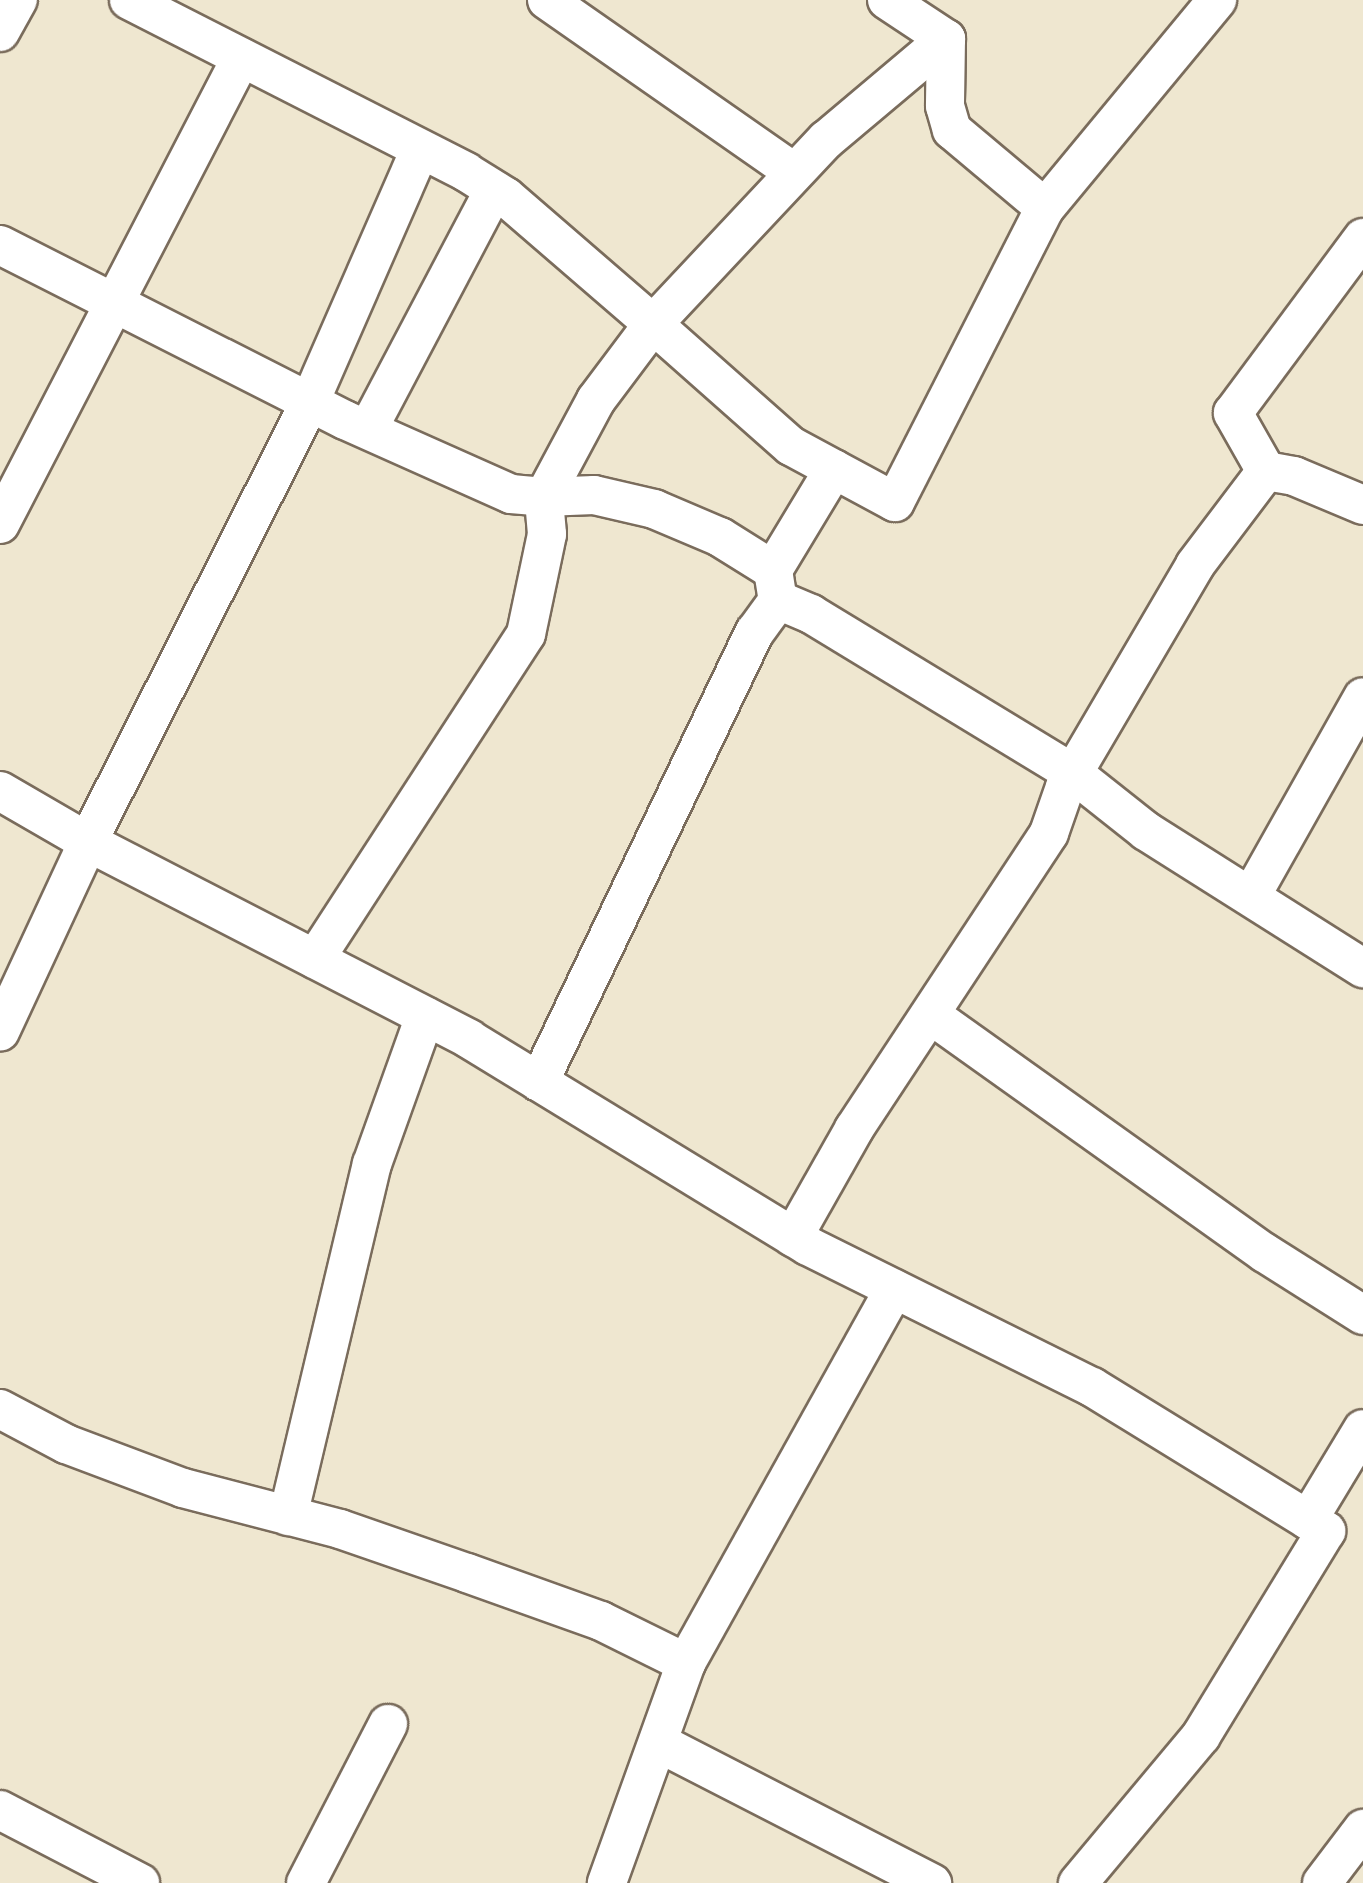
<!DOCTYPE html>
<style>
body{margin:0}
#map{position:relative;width:1363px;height:1883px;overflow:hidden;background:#efe7d0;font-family:Mali,sans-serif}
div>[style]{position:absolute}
.roads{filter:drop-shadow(2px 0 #7a6c5c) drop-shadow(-2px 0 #7a6c5c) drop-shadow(0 2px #7a6c5c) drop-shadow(0 -2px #7a6c5c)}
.minor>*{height:38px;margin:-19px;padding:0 19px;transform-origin:19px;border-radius:19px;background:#fff}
span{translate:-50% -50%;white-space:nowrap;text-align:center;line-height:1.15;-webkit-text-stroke:6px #f6f6f2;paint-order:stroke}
</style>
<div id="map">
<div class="roads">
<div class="minor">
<div style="left:129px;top:0;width:378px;rotate:27deg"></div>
<div style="left:466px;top:172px;width:47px;rotate:32deg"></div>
<div style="left:506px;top:197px;width:194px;rotate:40.8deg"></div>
<div style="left:653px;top:324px;width:253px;rotate:-46.8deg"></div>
<div style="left:826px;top:140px;width:157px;rotate:-40.1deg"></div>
<div style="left:547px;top:0;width:301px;rotate:34.9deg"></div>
<div style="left:887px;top:0;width:71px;rotate:33.5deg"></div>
<div style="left:0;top:32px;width:37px;rotate:-61deg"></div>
<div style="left:946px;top:39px;width:67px;rotate:90.9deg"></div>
<div style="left:945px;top:106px;width:25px;rotate:74deg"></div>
<div style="left:952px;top:130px;width:121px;rotate:40deg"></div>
<div style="left:419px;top:152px;width:273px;rotate:113.6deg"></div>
<div style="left:310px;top:402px;width:493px;rotate:116.8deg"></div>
<div style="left:88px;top:842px;width:429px;rotate:27.3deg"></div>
<div style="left:469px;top:1039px;width:397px;rotate:31.4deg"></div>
<div style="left:808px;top:1246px;width:317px;rotate:26.4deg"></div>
<div style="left:1092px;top:1387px;width:275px;rotate:31.6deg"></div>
<div style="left:1326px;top:1531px;width:240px;rotate:121.4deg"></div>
<div style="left:1201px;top:1736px;width:192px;rotate:129.9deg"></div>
<div style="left:0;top:245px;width:387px;rotate:26.9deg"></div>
<div style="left:345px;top:420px;width:182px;rotate:24deg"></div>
<div style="left:511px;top:494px;width:33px;rotate:5deg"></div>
<div style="left:544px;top:497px;width:110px;rotate:-61.8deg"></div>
<div style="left:596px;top:400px;width:95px;rotate:-53.1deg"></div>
<div style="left:653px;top:324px;width:184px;rotate:41.5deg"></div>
<div style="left:791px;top:446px;width:118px;rotate:28.3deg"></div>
<div style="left:895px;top:502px;width:330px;rotate:-63deg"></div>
<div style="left:1045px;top:208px;width:270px;rotate:-50.4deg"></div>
<div style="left:368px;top:429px;width:270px;rotate:-62.2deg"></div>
<div style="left:1266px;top:471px;width:28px;rotate:10deg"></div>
<div style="left:1294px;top:476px;width:75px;rotate:22.8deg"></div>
<div style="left:0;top:524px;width:525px;rotate:-62.65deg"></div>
<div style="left:773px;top:570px;width:118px;rotate:-58.9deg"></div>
<div style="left:0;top:791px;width:102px;rotate:30.1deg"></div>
<div style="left:88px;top:842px;width:209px;rotate:114.9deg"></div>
<div style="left:1251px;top:896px;width:228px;rotate:-60.6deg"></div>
<div style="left:315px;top:959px;width:387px;rotate:-57deg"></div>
<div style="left:526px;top:634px;width:102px;rotate:-78.1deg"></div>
<div style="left:547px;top:534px;width:37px;rotate:-95deg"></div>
<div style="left:544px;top:497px;width:50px;rotate:-2.3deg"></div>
<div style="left:594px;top:495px;width:62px;rotate:13.1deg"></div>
<div style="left:654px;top:509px;width:72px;rotate:23deg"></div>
<div style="left:720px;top:537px;width:62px;rotate:31.9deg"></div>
<div style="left:773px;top:570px;width:30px;rotate:81deg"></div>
<div style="left:778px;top:600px;width:36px;rotate:23deg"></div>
<div style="left:811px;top:614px;width:308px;rotate:31.3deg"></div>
<div style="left:1074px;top:774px;width:92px;rotate:38.4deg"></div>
<div style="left:1146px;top:831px;width:257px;rotate:32.3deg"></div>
<div style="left:931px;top:1015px;width:410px;rotate:35.5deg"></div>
<div style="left:1265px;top:1253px;width:116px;rotate:32.3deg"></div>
<div style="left:539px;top:1082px;width:499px;rotate:-64.4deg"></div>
<div style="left:755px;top:632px;width:39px;rotate:-54deg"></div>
<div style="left:793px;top:1237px;width:124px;rotate:-60.5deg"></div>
<div style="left:854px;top:1129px;width:354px;rotate:-56.6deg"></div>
<div style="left:1049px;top:833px;width:49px;rotate:-70.8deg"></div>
<div style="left:1065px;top:787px;width:257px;rotate:-59.6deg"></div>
<div style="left:1195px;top:565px;width:118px;rotate:-52.9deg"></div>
<div style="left:1266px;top:471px;width:67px;rotate:-119.6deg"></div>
<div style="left:1233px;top:413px;width:218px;rotate:-53.4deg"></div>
<div style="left:0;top:1409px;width:75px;rotate:27.9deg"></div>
<div style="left:66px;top:1444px;width:125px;rotate:20.6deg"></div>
<div style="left:183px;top:1488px;width:162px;rotate:14.6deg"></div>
<div style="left:340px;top:1529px;width:134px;rotate:19.1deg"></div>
<div style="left:467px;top:1573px;width:142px;rotate:19.7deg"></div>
<div style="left:601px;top:1621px;width:95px;rotate:26.3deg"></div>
<div style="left:686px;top:1663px;width:234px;rotate:109.8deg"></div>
<div style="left:288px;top:1516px;width:362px;rotate:-76.6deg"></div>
<div style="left:372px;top:1164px;width:157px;rotate:-70.3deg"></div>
<div style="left:1308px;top:1520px;width:106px;rotate:-58.9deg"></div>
<div style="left:686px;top:1663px;width:428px;rotate:-60.9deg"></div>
<div style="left:661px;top:1744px;width:305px;rotate:27.2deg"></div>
<div style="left:0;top:1810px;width:158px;rotate:27.5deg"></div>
<div style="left:306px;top:1883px;width:179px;rotate:-62.7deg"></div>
<div style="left:1322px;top:1883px;width:68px;rotate:-52.8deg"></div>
</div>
</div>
</div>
